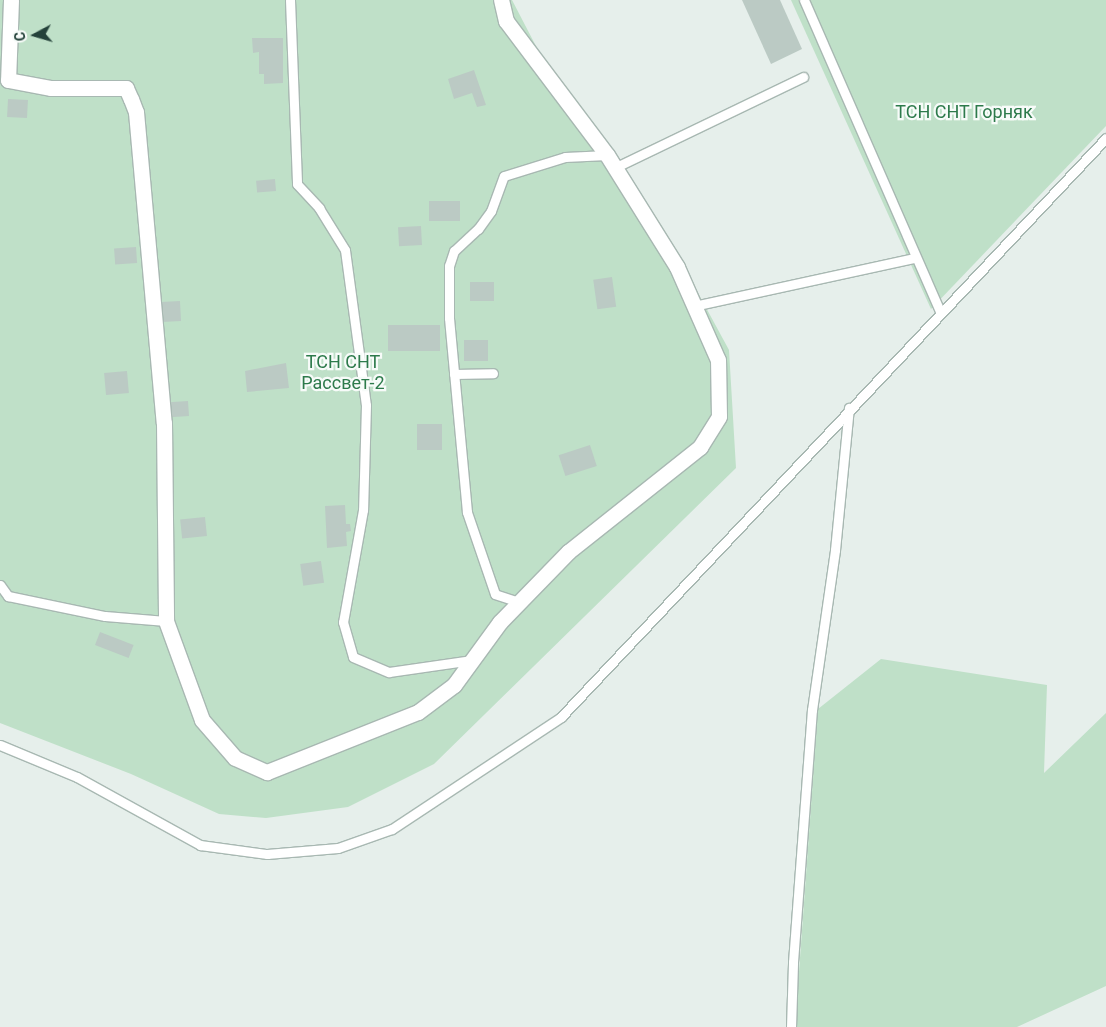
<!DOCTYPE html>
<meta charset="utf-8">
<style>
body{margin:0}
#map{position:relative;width:1106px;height:1027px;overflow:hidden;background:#e6efeb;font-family:Roboto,sans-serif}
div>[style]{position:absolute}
.green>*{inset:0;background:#bfe0c8}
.building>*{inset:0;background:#bbcac4;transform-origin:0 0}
.roads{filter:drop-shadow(1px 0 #a8b8b2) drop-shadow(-1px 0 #a8b8b2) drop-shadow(0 1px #a8b8b2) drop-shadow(0 -1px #a8b8b2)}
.lane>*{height:9px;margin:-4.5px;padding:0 4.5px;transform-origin:4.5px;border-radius:4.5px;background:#fff}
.street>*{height:15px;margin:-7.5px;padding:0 7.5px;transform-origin:7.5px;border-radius:7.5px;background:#fff}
span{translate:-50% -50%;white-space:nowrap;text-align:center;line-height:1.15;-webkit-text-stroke:4.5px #f7fbf9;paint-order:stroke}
.park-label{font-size:18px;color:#2d7a4b}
.north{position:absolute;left:10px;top:10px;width:50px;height:50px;-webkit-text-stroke:4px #f7fbf9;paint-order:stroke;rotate:264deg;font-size:14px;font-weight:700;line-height:20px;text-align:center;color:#24423a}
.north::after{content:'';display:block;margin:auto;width:18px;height:22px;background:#24423a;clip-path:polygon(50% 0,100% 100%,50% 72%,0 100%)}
</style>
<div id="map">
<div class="green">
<div style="clip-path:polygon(0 0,512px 0,538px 50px,678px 256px,729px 350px,736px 468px,434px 764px,348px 807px,266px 818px,219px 814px,131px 774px,0 723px)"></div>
<div style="clip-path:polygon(791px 0,1106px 0,1106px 126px,931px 309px)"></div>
<div style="clip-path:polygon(881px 659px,1047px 685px,1044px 773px,1106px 713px,1106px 986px,1017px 1027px,795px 1027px,818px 709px)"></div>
</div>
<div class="building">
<div style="clip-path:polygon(742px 0,780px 0,802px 49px,771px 64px)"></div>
<div style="clip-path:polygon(252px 38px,283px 38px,283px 83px,264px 84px,264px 74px,259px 74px,259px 52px,253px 53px)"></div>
<div style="clip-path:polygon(474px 70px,486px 105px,477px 107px,472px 93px,454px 99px,448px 79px)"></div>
<div style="left:8px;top:99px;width:20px;height:18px;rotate:3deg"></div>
<div style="left:275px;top:179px;width:12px;height:19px;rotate:85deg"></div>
<div style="left:429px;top:201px;width:31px;height:20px"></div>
<div style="left:421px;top:226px;width:19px;height:23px;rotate:87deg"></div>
<div style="left:136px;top:247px;width:16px;height:22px;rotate:86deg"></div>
<div style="left:612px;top:277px;width:30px;height:19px;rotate:82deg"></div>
<div style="left:470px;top:282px;width:24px;height:19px"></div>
<div style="left:180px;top:301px;width:20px;height:24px;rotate:87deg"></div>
<div style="left:388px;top:325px;width:52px;height:26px"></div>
<div style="left:464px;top:340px;width:24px;height:21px"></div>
<div style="clip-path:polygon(286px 363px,289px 388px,247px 392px,245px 371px)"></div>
<div style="left:127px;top:371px;width:22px;height:23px;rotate:85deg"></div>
<div style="left:188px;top:401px;width:15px;height:23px;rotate:86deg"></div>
<div style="left:417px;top:424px;width:25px;height:26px"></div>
<div style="left:590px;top:445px;width:22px;height:33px;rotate:72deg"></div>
<div style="clip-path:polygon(345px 505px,346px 524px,350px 524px,351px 531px,346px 532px,347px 546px,327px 548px,325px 506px)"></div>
<div style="left:205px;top:517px;width:19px;height:25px;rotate:84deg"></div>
<div style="left:321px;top:561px;width:22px;height:21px;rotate:82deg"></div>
<div style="left:100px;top:632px;width:36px;height:14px;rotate:21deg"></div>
</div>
<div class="roads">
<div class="lane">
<div style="left:290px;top:0;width:184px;rotate:87.8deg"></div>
<div style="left:297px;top:184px;width:33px;rotate:47deg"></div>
<div style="left:319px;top:208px;width:49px;rotate:58.2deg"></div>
<div style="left:345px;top:250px;width:156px;rotate:82.3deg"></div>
<div style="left:366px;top:405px;width:105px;rotate:91.6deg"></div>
<div style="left:363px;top:510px;width:114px;rotate:100.1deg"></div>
<div style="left:343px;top:622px;width:36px;rotate:74deg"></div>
<div style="left:353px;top:657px;width:39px;rotate:23deg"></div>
<div style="left:389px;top:672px;width:84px;rotate:-8.2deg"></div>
<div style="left:804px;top:0;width:340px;rotate:66.4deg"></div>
<div style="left:614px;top:168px;width:210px;rotate:-25.7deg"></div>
<div style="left:694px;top:306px;width:226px;rotate:-12.3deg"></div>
<div style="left:454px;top:374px;width:39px;rotate:-1deg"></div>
<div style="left:0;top:585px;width:14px;rotate:54deg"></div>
<div style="left:8px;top:596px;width:99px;rotate:11.7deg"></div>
<div style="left:105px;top:616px;width:61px;rotate:4.7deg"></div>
<div style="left:519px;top:602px;width:25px;rotate:-162deg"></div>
<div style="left:495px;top:594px;width:87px;rotate:-108.9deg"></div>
<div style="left:467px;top:512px;width:195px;rotate:-95.3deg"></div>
<div style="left:449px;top:318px;width:52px;rotate:-90deg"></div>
<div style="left:449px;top:266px;width:16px;rotate:-72deg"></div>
<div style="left:454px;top:251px;width:33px;rotate:-43deg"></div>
<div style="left:478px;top:229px;width:22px;rotate:-54deg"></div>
<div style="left:491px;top:211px;width:37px;rotate:-70deg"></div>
<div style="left:504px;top:176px;width:64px;rotate:-17.3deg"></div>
<div style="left:565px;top:157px;width:42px;rotate:-2.7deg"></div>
<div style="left:0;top:745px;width:83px;rotate:22.6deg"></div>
<div style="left:77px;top:777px;width:141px;rotate:28.9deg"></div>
<div style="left:200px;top:845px;width:68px;rotate:7.7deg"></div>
<div style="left:267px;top:854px;width:71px;rotate:-4.8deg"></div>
<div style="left:338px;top:848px;width:57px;rotate:-19.4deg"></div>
<div style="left:392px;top:829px;width:203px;rotate:-33.5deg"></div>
<div style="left:561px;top:717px;width:795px;rotate:-46.73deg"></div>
<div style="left:791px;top:1027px;width:65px;rotate:-88.2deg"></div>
<div style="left:793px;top:962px;width:253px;rotate:-85.7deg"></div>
<div style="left:812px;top:710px;width:162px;rotate:-81.8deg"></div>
<div style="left:835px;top:550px;width:143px;rotate:-84.4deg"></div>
</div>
<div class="street">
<div style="left:11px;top:0;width:80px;rotate:92.1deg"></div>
<div style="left:8px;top:80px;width:44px;rotate:10.5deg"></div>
<div style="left:51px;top:88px;width:75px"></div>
<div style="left:126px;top:88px;width:12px;rotate:66deg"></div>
<div style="left:131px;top:99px;width:14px;rotate:69deg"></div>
<div style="left:136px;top:112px;width:312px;rotate:84.9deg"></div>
<div style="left:164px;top:423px;width:198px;rotate:89.4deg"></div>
<div style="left:166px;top:621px;width:105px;rotate:70deg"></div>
<div style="left:202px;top:720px;width:50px;rotate:49deg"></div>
<div style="left:235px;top:758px;width:35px;rotate:24deg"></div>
<div style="left:267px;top:772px;width:162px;rotate:-21.7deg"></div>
<div style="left:418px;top:712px;width:45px;rotate:-36.9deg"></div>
<div style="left:454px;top:685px;width:78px;rotate:-53.9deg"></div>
<div style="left:500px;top:622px;width:98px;rotate:-45.8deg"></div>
<div style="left:568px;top:552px;width:169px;rotate:-38.5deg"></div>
<div style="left:700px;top:447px;width:36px;rotate:-58deg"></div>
<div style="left:719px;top:416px;width:56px;rotate:-91deg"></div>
<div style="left:718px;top:360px;width:102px;rotate:-113.8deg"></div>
<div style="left:677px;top:267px;width:132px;rotate:-122deg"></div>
<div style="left:607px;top:155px;width:168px;rotate:-127deg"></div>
<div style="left:506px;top:21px;width:22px;rotate:-103deg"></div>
</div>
</div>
<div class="park-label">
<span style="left:964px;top:112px">ТСН СНТ Горняк</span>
<span style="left:343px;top:373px">ТСН СНТ<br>Рассвет-2</span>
</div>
<div class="north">С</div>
</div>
